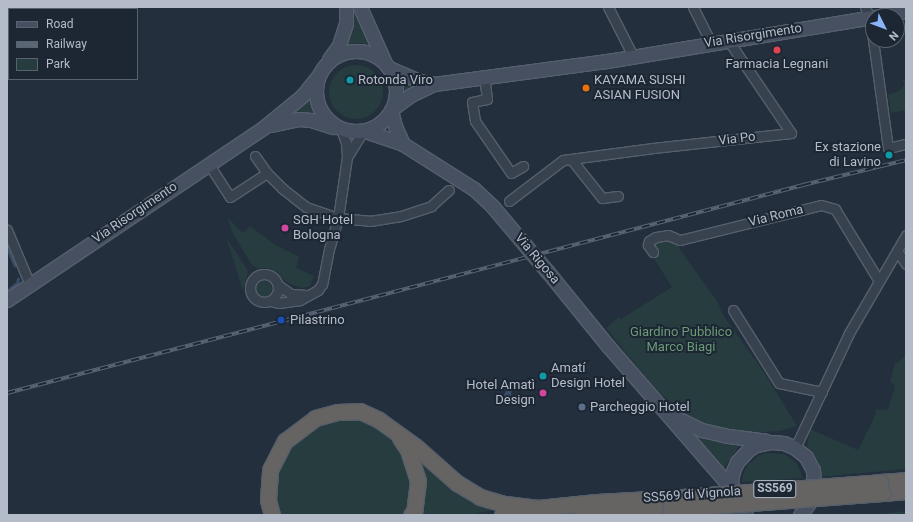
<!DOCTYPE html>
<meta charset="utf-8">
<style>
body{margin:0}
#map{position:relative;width:913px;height:522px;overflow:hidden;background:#242f3e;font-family:Roboto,sans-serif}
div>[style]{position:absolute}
.green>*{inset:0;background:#263c3f}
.round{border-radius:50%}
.water>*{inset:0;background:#394c67}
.stream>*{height:2.5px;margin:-1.25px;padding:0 1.25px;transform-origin:1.25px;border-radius:1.25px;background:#394c67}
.roads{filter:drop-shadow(1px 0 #565f6c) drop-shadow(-1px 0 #565f6c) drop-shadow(0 1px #565f6c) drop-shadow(0 -1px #565f6c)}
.minor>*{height:9px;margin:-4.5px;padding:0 4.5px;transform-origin:4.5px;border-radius:4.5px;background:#38414e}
.minor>.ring{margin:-4.5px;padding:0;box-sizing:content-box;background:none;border:9px solid #38414e;border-radius:50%}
.secondary>*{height:13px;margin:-6.5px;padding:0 6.5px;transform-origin:6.5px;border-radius:6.5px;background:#465061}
.secondary>.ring{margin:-6.5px;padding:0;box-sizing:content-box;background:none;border:13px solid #465061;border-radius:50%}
.trunk>*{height:15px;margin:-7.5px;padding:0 7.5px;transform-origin:7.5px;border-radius:7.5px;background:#656462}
.rail>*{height:4px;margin-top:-2px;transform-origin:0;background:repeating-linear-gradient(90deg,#1d2633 0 8px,#5a6575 0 16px);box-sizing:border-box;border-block:1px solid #5a6575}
.bridges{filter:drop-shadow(1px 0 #565f6c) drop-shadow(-1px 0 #565f6c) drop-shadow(0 1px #565f6c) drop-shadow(0 -1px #565f6c)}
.secondary-bridge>*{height:13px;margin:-6.5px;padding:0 6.5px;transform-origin:6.5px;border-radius:6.5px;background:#465061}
.trunk-bridge>*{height:15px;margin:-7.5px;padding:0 7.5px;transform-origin:7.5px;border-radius:7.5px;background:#656462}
.dots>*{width:11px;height:11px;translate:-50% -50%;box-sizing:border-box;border:2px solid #1d2633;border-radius:50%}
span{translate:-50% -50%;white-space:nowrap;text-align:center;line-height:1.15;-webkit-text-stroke:4px #1d2633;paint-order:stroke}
.shield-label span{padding:1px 3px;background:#1d2633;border:1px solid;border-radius:3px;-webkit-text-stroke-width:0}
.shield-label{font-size:12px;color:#b4bcc9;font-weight:700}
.street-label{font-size:13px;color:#b4bcc9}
.poi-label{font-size:13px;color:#b4bcc9}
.left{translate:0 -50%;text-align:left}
.right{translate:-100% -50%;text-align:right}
.park-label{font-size:13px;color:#6b9a76}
.frame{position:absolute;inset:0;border:8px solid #b4bcc9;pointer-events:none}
.legend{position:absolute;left:8px;top:8px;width:130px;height:72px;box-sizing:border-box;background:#1d2633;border:1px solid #59626f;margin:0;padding:5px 7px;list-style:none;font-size:12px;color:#b4bcc9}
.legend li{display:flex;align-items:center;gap:8px;height:20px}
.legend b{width:20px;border:1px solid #59626f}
.north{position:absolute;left:865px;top:8px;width:40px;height:40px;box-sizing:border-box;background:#1d2633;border:1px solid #59626f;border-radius:50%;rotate:132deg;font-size:11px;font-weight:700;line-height:16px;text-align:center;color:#b4bcc9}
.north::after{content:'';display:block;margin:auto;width:14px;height:18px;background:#8ab4f8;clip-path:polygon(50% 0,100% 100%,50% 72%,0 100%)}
</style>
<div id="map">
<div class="green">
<div style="clip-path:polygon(352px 7px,358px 7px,372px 46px,361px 43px,343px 45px,351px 22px)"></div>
<div class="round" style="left:329px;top:65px;width:54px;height:54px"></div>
<div style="clip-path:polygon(400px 78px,420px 85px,402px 96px)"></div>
<div style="clip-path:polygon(906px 78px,906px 110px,891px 113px,888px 95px,899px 91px,905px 85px,902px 81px)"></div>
<div style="clip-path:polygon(309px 94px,315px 113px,292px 113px,291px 112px)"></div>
<div style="clip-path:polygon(228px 218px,243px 233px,250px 226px,274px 244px,299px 257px,296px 268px,314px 276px,310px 286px,303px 288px,293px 285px,285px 281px,276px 271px,269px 268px,257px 268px,252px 265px,232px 232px)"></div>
<div style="clip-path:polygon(226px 237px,248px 271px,243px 291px)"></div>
<div style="clip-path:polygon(663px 239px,676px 241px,681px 251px,717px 301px,723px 315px,765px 374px,797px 426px,780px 431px,746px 433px,713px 426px,689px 417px,659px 393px,606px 328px,619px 317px,621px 319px,672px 287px,650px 252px,654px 242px)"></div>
<div class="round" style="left:256px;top:281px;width:16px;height:16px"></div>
<div style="clip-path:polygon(906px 356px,906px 469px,819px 477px,807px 447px,810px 429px,858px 450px,875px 416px,876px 409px,888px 410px,895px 386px,890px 381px,895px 364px)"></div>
<div style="clip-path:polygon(339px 417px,367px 421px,392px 436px,406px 454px,413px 482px,405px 515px,282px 515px,274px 497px,277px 470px,290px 445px,312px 427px)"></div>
<div style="clip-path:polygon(686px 431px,738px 442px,739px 446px,722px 471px)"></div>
<div style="clip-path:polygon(413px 449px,505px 507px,470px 515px,419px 515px,423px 501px,424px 474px)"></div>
<div style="clip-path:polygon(767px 453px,784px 454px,793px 460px,798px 466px,803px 478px,742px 482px,743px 475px,746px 467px,759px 455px)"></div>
<div style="clip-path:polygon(906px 511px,906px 515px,858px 515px,881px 514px)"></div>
</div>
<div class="water">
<div style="clip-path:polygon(507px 383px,511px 384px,512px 386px,511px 397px,507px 400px,504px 399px,504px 395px,506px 391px,504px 386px)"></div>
</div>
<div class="stream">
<div style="left:7px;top:247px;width:20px;rotate:66deg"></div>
<div style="left:7px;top:291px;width:13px;rotate:-39deg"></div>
<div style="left:17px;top:283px;width:4px;rotate:-76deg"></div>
</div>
<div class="roads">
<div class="minor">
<div style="left:608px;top:7px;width:55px;rotate:63deg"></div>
<div style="left:693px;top:7px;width:40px;rotate:63.4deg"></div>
<div style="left:865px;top:7px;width:12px;rotate:66deg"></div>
<div style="left:870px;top:18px;width:21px;rotate:82deg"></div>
<div style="left:873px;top:40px;width:109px;rotate:82.1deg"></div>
<div style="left:888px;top:148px;width:18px;rotate:-13deg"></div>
<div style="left:484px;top:77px;width:22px;rotate:82deg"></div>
<div style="left:487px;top:99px;width:15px;rotate:169deg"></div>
<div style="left:472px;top:102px;width:19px;rotate:81deg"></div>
<div style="left:475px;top:121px;width:63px;rotate:55.3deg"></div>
<div style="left:511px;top:173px;width:14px;rotate:-30deg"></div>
<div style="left:341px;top:129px;width:15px;rotate:70deg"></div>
<div style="left:346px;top:143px;width:14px;rotate:86deg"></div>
<div style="left:347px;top:157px;width:62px;rotate:98.4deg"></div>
<div style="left:338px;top:218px;width:32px;rotate:5deg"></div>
<div style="left:370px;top:221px;width:31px;rotate:-9deg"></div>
<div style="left:401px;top:216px;width:32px;rotate:-18deg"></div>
<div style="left:431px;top:206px;width:24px;rotate:-42deg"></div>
<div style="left:255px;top:156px;width:21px;rotate:55deg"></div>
<div style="left:267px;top:173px;width:23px;rotate:45deg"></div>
<div style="left:283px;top:189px;width:29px;rotate:38deg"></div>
<div style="left:306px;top:207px;width:34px;rotate:19deg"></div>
<div style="left:338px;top:218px;width:32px;rotate:106deg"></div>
<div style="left:329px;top:249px;width:36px;rotate:101deg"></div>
<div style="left:322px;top:284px;width:7px;rotate:124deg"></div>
<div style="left:318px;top:290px;width:21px;rotate:151deg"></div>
<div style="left:300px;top:300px;width:21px;rotate:172deg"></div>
<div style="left:279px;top:303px;width:9px;rotate:-167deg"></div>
<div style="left:347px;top:157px;width:31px;rotate:-58deg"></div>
<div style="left:571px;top:159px;width:50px;rotate:51.5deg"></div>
<div style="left:602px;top:198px;width:16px;rotate:-7deg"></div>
<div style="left:208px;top:163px;width:40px;rotate:57.1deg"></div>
<div style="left:230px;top:197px;width:44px;rotate:-33deg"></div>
<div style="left:509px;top:201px;width:68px;rotate:-37.2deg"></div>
<div style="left:563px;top:160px;width:91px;rotate:-7.6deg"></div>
<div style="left:653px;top:148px;width:139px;rotate:-6.2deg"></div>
<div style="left:791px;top:133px;width:112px;rotate:-124.1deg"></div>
<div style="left:7px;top:230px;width:60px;rotate:67.3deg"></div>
<div style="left:897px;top:251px;width:16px;rotate:55deg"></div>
<div style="left:653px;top:252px;width:9px;rotate:-126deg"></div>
<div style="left:648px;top:245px;width:4px;rotate:-76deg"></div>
<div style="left:649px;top:241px;width:8px;rotate:-30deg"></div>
<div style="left:656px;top:237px;width:12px;rotate:-9deg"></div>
<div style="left:668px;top:235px;width:13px;rotate:23deg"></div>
<div style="left:680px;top:240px;width:145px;rotate:-13.9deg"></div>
<div style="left:821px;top:205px;width:15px;rotate:16deg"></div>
<div style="left:835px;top:209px;width:84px;rotate:58.6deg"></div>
<div class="ring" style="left:250px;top:274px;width:19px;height:19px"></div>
<div style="left:278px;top:285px;width:16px;rotate:35deg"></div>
<div style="left:291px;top:294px;width:15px;rotate:4deg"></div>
<div style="left:733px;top:310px;width:86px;rotate:57.8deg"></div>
<div style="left:779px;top:383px;width:44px;rotate:11.8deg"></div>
<div style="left:795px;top:448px;width:127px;rotate:-64.8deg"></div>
<div style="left:849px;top:333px;width:113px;rotate:-59.8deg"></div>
</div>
<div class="secondary">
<div style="left:360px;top:7px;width:61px;rotate:65.9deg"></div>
<div style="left:880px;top:16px;width:26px;rotate:-11deg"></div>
<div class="ring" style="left:316px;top:51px;width:67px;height:67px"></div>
<div style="left:329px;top:59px;width:17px;rotate:-54deg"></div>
<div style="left:339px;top:45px;width:23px;rotate:-72deg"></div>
<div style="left:346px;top:23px;width:16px;rotate:-90deg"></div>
<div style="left:389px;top:68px;width:33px;rotate:23deg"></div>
<div style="left:419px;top:81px;width:15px;rotate:11deg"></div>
<div style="left:434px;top:84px;width:175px;rotate:-7.6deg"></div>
<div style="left:607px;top:61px;width:270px;rotate:-9.4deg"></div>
<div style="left:393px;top:108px;width:22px;rotate:-36deg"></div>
<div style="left:411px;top:95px;width:25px;rotate:-26deg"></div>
<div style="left:391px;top:110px;width:16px;rotate:76deg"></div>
<div style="left:395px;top:126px;width:20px;rotate:66deg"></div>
<div style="left:271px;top:125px;width:29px;rotate:-12deg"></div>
<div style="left:299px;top:119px;width:12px;rotate:5deg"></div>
<div style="left:311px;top:120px;width:23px;rotate:18deg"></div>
<div style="left:365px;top:131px;width:40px;rotate:18.9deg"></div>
<div style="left:403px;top:144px;width:84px;rotate:32.4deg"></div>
<div style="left:474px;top:189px;width:26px;rotate:43deg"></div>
<div style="left:493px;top:207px;width:50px;rotate:49.9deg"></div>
<div style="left:547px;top:271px;width:97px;rotate:50.9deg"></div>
<div style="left:608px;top:346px;width:189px;rotate:49.1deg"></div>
<div style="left:7px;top:300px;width:308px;rotate:-33.9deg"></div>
<div style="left:263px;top:128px;width:50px;rotate:-39.4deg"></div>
<div style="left:302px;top:96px;width:26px;rotate:-51deg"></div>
<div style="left:670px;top:412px;width:9px;rotate:41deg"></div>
<div style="left:677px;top:418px;width:28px;rotate:26deg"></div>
<div style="left:702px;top:430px;width:27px;rotate:13deg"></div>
<div style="left:728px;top:436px;width:38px;rotate:7deg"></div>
<div style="left:746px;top:515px;width:21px;rotate:-125deg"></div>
<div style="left:734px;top:498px;width:17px;rotate:-100deg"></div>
<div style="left:731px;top:481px;width:10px;rotate:-79deg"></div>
<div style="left:733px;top:471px;width:10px;rotate:-66deg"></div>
<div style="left:737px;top:462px;width:16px;rotate:-47deg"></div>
<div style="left:748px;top:450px;width:9px;rotate:-32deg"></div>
<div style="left:756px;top:445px;width:15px;rotate:-11deg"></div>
<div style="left:771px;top:442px;width:13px;rotate:4deg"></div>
<div style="left:784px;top:443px;width:12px;rotate:24deg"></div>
<div style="left:795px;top:448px;width:14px;rotate:39deg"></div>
<div style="left:806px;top:457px;width:15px;rotate:62deg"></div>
<div style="left:813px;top:470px;width:16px;rotate:86deg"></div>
<div style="left:814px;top:486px;width:9px;rotate:96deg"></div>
<div style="left:813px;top:495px;width:9px;rotate:117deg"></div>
<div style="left:809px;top:503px;width:15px;rotate:127deg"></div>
</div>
<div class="trunk">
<div style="left:400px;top:438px;width:14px;rotate:56deg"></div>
<div style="left:408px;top:450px;width:33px;rotate:72deg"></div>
<div style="left:418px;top:481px;width:31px;rotate:97deg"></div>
<div style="left:414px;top:512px;width:4px;rotate:135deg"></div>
<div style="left:880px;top:482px;width:26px;rotate:-4deg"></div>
<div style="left:882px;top:493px;width:24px;rotate:-5deg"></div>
<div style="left:272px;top:515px;width:16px;rotate:-105deg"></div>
<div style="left:268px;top:500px;width:30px;rotate:-86deg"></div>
<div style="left:270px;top:470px;width:33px;rotate:-63deg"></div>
<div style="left:285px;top:441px;width:38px;rotate:-37deg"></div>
<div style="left:315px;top:418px;width:23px;rotate:-15deg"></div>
<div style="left:337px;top:412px;width:23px;rotate:-2deg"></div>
<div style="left:360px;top:411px;width:21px;rotate:25deg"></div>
<div style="left:379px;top:420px;width:44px;rotate:35.8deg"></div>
<div style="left:415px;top:446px;width:56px;rotate:41.4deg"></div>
<div style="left:457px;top:483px;width:27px;rotate:31deg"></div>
<div style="left:480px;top:497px;width:26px;rotate:16deg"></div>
<div style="left:505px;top:504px;width:33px;rotate:7deg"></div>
<div style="left:502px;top:515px;width:37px;rotate:-11deg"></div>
<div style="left:538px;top:508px;width:59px;rotate:-5.8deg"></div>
<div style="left:597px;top:502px;width:72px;rotate:-3.2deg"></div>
<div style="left:581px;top:515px;width:89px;rotate:-3.9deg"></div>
</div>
</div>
<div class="rail">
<div style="left:7px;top:393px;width:823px;rotate:-14.64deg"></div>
<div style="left:803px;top:185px;width:106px;rotate:-13.6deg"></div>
</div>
<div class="bridges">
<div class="secondary-bridge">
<div style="left:525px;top:245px;width:34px;rotate:50deg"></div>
</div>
<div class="trunk-bridge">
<div style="left:669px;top:498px;width:212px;rotate:-4.3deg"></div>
<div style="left:670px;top:509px;width:213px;rotate:-4.3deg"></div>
</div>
</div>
<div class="dots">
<div style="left:777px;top:50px;background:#e0444e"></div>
<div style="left:350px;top:80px;background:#0f9aa8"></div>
<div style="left:586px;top:88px;background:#e8710a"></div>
<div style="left:889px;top:155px;background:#0f9aa8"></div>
<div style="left:285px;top:228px;background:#d1479c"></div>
<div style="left:281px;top:320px;background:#1a4fb4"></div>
<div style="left:543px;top:376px;background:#0f9aa8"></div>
<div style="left:543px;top:393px;background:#d1479c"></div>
<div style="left:582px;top:407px;background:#5c6f8a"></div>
</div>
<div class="shield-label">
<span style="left:775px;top:489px">SS569</span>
</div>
<div class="street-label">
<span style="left:753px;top:36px;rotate:-9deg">Via Risorgimento</span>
<span style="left:737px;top:139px;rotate:-7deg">Via Po</span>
<span style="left:135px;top:213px;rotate:-34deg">Via Risorgimento</span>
<span style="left:776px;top:216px;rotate:-14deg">Via Roma</span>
<span style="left:537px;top:259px;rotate:50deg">Via Rigosa</span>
<span style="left:692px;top:495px;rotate:-4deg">SS569 di Vignola</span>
</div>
<div class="poi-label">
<span style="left:777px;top:64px">Farmacia Legnani</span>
<span class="left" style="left:358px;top:80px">Rotonda Viro</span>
<span class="left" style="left:594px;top:88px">KAYAMA SUSHI<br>ASIAN FUSION</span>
<span class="right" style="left:881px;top:155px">Ex stazione<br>di Lavino</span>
<span class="left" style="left:293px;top:228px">SGH Hotel<br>Bologna</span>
<span class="left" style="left:290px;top:320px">Pilastrino</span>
<span class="left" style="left:551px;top:376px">Amatí<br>Design Hotel</span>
<span class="right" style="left:535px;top:393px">Hotel Amatì<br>Design</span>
<span class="left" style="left:590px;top:407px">Parcheggio Hotel</span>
</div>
<div class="park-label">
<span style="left:681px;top:340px">Giardino Pubblico<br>Marco Biagi</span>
</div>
<div class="frame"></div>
<ul class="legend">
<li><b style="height:5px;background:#465061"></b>Road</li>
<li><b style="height:5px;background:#5a6575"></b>Railway</li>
<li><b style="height:11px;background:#263c3f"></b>Park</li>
</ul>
<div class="north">N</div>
</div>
